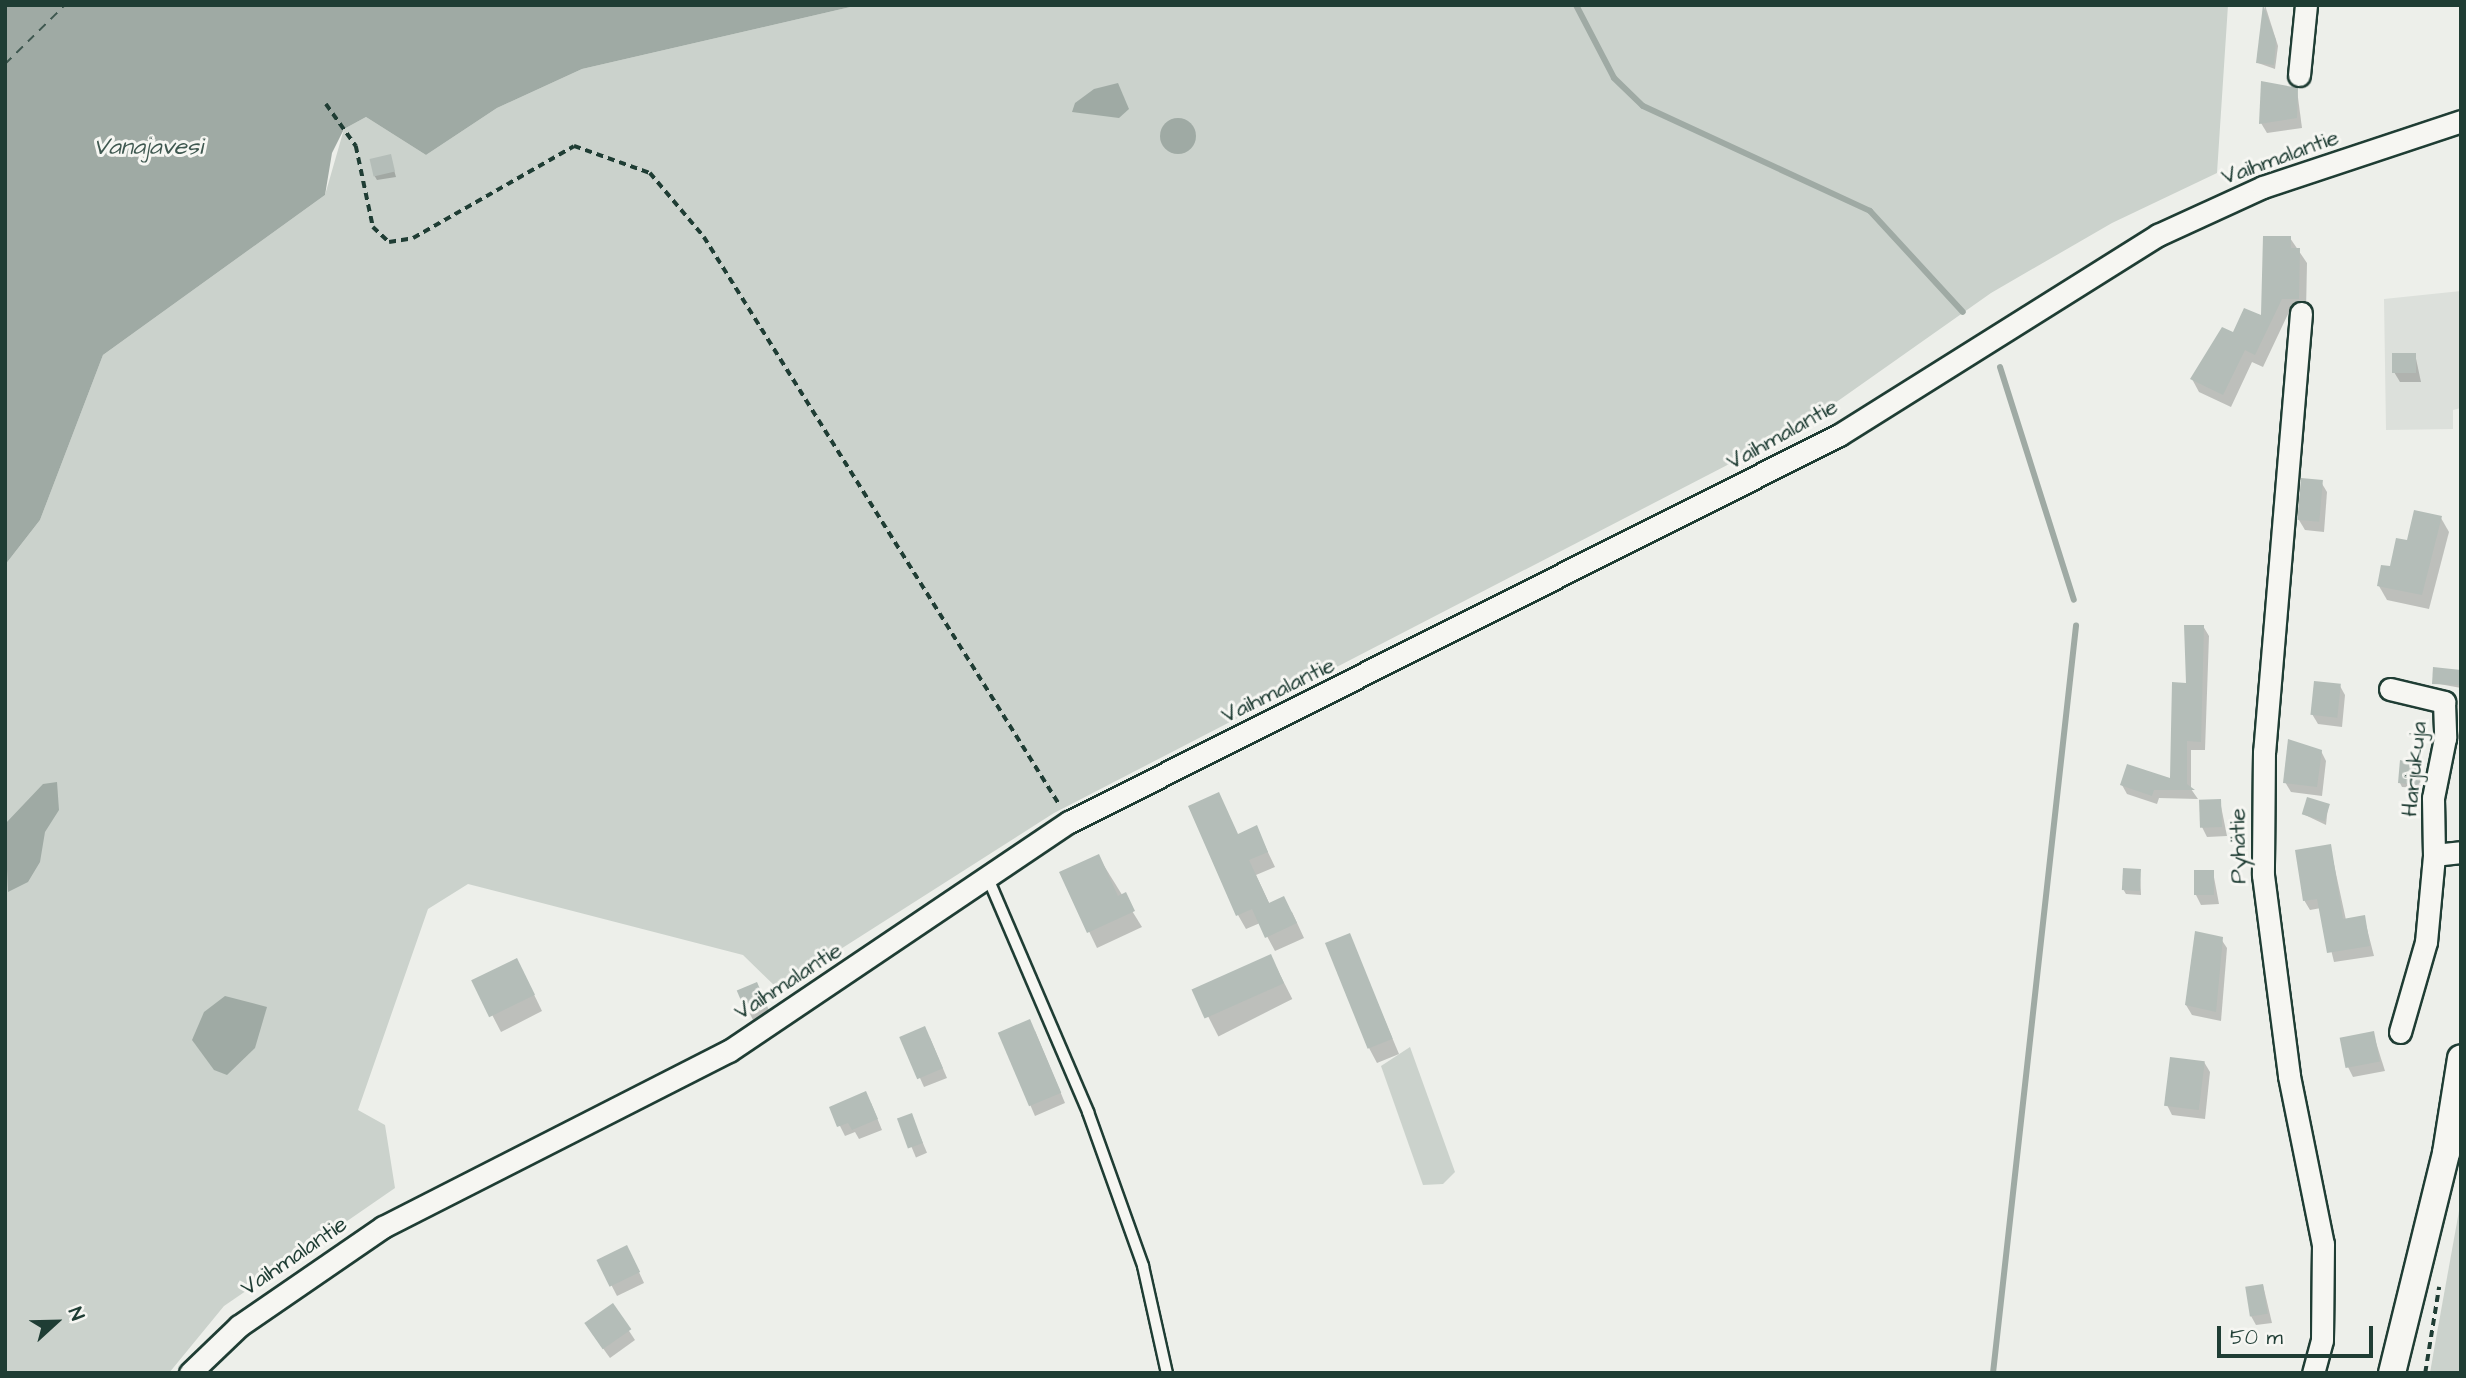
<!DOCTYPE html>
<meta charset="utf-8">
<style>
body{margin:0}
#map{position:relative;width:2466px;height:1378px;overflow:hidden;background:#edefea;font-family:"Architects Daughter",sans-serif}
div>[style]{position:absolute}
.built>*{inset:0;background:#dce0db}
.green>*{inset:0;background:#cbd2cc}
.water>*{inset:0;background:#9faaa4}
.round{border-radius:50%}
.shadow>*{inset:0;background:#0003;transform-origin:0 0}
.stream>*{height:6px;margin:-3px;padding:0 3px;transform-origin:3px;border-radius:3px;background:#9faaa4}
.ferry>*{height:2px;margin-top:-1px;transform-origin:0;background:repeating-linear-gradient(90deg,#3f5850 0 9px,transparent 0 16px)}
.building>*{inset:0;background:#b4bdb8;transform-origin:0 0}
.path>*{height:3.5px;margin-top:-1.75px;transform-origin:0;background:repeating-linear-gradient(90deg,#1f3d34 0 7px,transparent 0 12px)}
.roads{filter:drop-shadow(2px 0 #1f3d34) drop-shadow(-2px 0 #1f3d34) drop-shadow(0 2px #1f3d34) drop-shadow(0 -2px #1f3d34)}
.service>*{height:10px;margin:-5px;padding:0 5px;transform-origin:5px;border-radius:5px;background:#f6f6f2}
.minor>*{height:21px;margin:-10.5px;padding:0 10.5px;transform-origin:10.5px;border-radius:10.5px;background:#f6f6f2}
.tertiary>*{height:26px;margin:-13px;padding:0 13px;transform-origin:13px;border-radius:13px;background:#f6f6f2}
span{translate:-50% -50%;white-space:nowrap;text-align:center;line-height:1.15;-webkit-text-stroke:6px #f6f6f2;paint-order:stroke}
.street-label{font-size:23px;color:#1f3d34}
.water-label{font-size:24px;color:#3f5850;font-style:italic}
.frame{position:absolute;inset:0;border:7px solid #1f3d34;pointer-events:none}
.north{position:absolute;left:21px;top:1287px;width:70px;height:70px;-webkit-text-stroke:5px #f6f6f2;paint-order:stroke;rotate:68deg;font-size:19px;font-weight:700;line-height:28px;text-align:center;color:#1f3d34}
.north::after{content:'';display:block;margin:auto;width:24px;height:32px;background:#1f3d34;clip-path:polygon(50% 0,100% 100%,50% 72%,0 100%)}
.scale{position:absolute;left:2217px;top:1326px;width:156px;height:32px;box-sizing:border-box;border:4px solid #1f3d34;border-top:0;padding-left:9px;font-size:21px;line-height:24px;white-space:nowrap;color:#1f3d34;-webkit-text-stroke:5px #f6f6f2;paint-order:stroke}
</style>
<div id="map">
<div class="built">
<div style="clip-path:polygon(2461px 291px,2461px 408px,2453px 410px,2453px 429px,2386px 430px,2384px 299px)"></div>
</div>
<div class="green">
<div style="clip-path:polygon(859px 5px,2228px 5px,2217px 173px,2112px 223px,1991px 293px,1801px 427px,1054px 813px,778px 989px,743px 955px,468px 884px,428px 909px,358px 1110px,385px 1125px,395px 1188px,224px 1306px,169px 1373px,5px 1373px,5px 565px,40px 520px,103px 355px,325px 195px,344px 129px,366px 117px,426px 155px,497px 108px,582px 69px)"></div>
<div style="clip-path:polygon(1410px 1047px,1455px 1172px,1443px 1184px,1423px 1185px,1381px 1066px)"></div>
<div style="clip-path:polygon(2461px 1200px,2461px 1373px,2430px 1373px,2435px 1344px)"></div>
</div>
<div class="water">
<div style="clip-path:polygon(5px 5px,859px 5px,582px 69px,497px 108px,426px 155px,366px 117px,344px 129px,332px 153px,325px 195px,103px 355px,40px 520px,5px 565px)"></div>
<div style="clip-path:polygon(1118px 83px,1129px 109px,1119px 118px,1072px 112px,1075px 103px,1094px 89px)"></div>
<div class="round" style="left:1160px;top:118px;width:36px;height:36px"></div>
<div style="clip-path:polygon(57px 782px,59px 810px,45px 832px,40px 862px,28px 882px,8px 892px,5px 824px,43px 784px)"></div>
<div style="clip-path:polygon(225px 996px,267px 1007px,255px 1048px,227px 1075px,214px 1070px,192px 1040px,204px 1012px)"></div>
</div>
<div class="shadow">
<div style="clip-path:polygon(2265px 5px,2278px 46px,2275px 69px,2258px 63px)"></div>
<div style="clip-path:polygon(2297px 90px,2302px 128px,2267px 133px,2261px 123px)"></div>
<div style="clip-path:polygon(390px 156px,396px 177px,377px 180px,374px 175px)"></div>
<div style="clip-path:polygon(2290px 238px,2307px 263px,2306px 312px,2289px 312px,2263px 367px,2252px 362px,2231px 407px,2199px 392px,2192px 379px,2234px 334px,2262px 318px)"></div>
<div style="clip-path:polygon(2415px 354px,2421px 382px,2400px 382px,2394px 372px)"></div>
<div style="clip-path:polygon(2321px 482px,2327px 492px,2324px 532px,2305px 530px,2299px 520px)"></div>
<div style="clip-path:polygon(2441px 518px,2449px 532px,2429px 609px,2387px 600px,2379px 586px,2408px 542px)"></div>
<div style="clip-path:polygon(2203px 626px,2209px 636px,2205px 750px,2191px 750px,2191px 789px,2198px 799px,2159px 798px,2157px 804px,2127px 794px,2122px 785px,2172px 781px)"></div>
<div style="clip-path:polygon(2461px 672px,2461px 688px,2434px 683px)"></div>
<div style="clip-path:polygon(2340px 686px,2345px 695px,2342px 727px,2318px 724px,2312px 714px)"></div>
<div style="clip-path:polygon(2321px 751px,2326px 761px,2322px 796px,2291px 792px,2285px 782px)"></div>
<div style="clip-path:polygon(2419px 767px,2421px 788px,2402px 787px,2400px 783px)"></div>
<div style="clip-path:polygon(2220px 801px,2227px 836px,2207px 837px,2202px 827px)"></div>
<div style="clip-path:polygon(2328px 806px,2326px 825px,2303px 814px)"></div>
<div style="clip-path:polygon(1256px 827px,1275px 867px,1256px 875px,1270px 905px,1292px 912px,1304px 938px,1275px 951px,1260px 923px,1246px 929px,1238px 915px,1238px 835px)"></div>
<div style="clip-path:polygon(2330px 846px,2346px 920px,2364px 917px,2374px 956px,2334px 962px,2321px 908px,2310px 910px,2304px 900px)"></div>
<div style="clip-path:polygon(1098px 856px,1142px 927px,1097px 948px,1061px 873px)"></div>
<div style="clip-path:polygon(2140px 871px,2141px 895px,2126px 894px,2123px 889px)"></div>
<div style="clip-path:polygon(2213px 872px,2219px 904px,2201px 905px,2196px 895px)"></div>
<div style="clip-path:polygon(1349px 935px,1399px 1054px,1377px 1063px,1369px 1048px)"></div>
<div style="clip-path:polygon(2221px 939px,2227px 948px,2221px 1021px,2192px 1015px,2186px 1005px)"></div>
<div style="left:1271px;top:957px;width:47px;height:83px;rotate:63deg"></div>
<div style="clip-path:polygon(525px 976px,542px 1011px,501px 1032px,475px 982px)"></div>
<div style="clip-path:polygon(739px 992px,762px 994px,770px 1013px,753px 1020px)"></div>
<div style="clip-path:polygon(1035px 1031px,1065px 1103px,1035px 1116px,1000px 1035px)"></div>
<div style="clip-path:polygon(2373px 1033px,2385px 1071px,2353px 1077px,2348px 1067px)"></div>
<div style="clip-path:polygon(902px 1038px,930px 1038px,947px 1078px,924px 1087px)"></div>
<div style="clip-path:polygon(2204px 1062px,2210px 1072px,2205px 1119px,2172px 1115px,2167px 1105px)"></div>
<div style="clip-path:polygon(871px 1103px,882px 1130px,859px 1139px,855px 1132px,845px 1136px,831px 1108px)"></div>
<div style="left:911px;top:1115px;width:41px;height:12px;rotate:67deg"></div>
<div style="clip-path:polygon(632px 1257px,644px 1283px,617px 1296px,599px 1261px)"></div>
<div style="clip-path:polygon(2263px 1285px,2272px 1323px,2256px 1325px,2251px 1316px)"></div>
<div style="clip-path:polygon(612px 1305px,635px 1340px,610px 1358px,592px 1333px)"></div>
</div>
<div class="stream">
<div style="left:1576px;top:5px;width:82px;rotate:62.5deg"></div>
<div style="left:1614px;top:78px;width:40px;rotate:44deg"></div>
<div style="left:1643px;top:106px;width:250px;rotate:24.8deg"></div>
<div style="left:1870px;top:211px;width:137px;rotate:47.4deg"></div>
<div style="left:2000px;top:367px;width:244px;rotate:72.4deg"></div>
<div style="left:1993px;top:1373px;width:752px;rotate:-83.66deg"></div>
</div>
<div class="ferry">
<div style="left:5px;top:64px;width:84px;rotate:-44.5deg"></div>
</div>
<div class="building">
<div style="clip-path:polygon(2263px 5px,2276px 40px,2274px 65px,2256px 63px)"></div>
<div style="clip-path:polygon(2261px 81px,2298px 88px,2297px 118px,2259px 124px)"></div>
<div style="left:391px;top:154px;width:18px;height:22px;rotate:77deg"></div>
<div style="clip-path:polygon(2263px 236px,2291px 236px,2291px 248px,2300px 248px,2299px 299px,2282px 299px,2255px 355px,2245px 350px,2223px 395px,2190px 379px,2222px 327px,2233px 332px,2244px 308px,2261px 315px)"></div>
<div style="left:2392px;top:353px;width:24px;height:20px"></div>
<div style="left:2301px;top:478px;width:22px;height:42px;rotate:5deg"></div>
<div style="clip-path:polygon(2414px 510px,2442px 516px,2422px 595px,2377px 586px,2381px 565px,2390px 566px,2396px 538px,2407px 540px)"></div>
<div style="clip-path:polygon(2184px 625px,2204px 625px,2201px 742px,2187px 741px,2187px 784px,2195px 790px,2154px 790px,2152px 796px,2120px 785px,2127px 764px,2170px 778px,2172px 682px,2186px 683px)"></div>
<div style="clip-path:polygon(2433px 667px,2461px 670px,2461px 685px,2432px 684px)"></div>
<div style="left:2314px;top:681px;width:27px;height:34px;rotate:6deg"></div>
<div style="clip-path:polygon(2288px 739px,2322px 750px,2317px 787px,2283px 783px)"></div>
<div style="clip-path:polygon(2400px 760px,2421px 766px,2419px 785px,2398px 783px)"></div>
<div style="clip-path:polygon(1219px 792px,1238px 834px,1257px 825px,1268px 852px,1249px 860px,1269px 903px,1284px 896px,1297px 923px,1265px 938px,1252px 909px,1236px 916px,1188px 806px)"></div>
<div style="left:2307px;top:797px;width:24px;height:18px;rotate:17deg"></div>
<div style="left:2221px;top:799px;width:28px;height:22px;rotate:88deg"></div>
<div style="clip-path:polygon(2331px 844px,2343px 919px,2365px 915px,2370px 946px,2327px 953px,2317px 899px,2303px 901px,2295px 850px)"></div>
<div style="clip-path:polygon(1099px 854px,1118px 896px,1126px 892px,1135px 911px,1087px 933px,1059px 872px)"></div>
<div style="left:2123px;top:868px;width:18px;height:22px;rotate:3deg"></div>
<div style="left:2194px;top:870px;width:20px;height:25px"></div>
<div style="clip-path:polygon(2195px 931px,2223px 937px,2216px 1012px,2185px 1005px)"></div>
<div style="left:1350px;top:933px;width:114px;height:27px;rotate:68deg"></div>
<div style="left:1271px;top:954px;width:32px;height:87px;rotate:66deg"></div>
<div style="left:517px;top:958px;width:41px;height:51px;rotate:64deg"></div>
<div style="left:757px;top:982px;width:23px;height:22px;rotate:67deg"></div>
<div style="left:1030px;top:1019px;width:80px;height:35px;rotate:67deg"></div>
<div style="left:925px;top:1026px;width:46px;height:28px;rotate:67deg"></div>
<div style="left:2374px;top:1031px;width:31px;height:35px;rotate:79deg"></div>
<div style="left:2170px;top:1057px;width:35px;height:49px;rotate:7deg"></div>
<div style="clip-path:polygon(866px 1091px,878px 1119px,852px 1130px,848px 1123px,837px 1127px,829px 1107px)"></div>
<div style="left:912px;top:1113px;width:32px;height:16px;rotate:70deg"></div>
<div style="left:627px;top:1245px;width:30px;height:34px;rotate:64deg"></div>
<div style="left:2263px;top:1284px;width:30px;height:18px;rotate:81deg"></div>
<div style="left:613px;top:1303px;width:32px;height:35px;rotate:55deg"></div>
</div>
<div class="path">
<div style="left:326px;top:104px;width:52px;rotate:54.5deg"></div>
<div style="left:356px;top:146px;width:83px;rotate:78.1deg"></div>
<div style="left:373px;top:227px;width:22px;rotate:43deg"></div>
<div style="left:389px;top:242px;width:24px;rotate:-9deg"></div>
<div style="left:413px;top:238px;width:185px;rotate:-29.7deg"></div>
<div style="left:574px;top:146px;width:81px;rotate:19.6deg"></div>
<div style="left:650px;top:173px;width:84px;rotate:49.8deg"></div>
<div style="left:704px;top:237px;width:669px;rotate:57.95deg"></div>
<div style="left:2425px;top:1373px;width:87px;rotate:-80.8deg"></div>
</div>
<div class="roads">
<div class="service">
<div style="left:987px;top:876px;width:257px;rotate:66.8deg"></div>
<div style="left:1088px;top:1112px;width:164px;rotate:70.3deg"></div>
<div style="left:1143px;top:1266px;width:110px;rotate:77.4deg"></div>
</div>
<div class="minor">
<div style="left:2299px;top:75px;width:70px;rotate:-84.3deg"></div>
<div style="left:2301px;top:313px;width:440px;rotate:94.8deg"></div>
<div style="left:2264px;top:751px;width:124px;rotate:90.5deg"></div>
<div style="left:2263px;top:875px;width:203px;rotate:82.6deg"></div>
<div style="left:2289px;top:1076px;width:171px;rotate:78.6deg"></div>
<div style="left:2323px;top:1244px;width:96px;rotate:90.6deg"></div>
<div style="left:2322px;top:1340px;width:34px;rotate:105deg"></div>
<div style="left:2390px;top:689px;width:56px;rotate:13.5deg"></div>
<div style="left:2444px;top:702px;width:36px;rotate:88deg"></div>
<div style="left:2445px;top:738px;width:61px;rotate:101.3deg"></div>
<div style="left:2433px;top:798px;width:57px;rotate:89deg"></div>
<div style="left:2400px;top:1032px;width:94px;rotate:-73.9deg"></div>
<div style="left:2426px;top:942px;width:87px;rotate:-84.7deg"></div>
<div style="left:2434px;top:855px;width:27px;rotate:-6deg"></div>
<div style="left:190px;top:1373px;width:68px;rotate:-43.8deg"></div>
<div style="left:239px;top:1326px;width:175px;rotate:-34.5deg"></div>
<div style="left:383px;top:1227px;width:388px;rotate:-27deg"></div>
<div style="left:729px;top:1051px;width:410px;rotate:-34deg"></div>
<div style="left:1069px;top:822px;width:862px;rotate:-26.68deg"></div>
<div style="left:1839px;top:435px;width:377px;rotate:-32.1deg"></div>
<div style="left:2158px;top:235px;width:115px;rotate:-24.6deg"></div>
<div style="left:2263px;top:187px;width:209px;rotate:-18.4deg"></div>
</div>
<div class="tertiary">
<div style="left:2392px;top:1373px;width:227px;rotate:-76.2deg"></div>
<div style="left:2446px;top:1153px;width:96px;rotate:-81deg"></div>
</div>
</div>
<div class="street-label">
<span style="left:2280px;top:157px;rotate:-20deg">Vaihmalantie</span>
<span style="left:1782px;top:434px;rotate:-29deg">Vaihmalantie</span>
<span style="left:1278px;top:690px;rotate:-26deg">Vaihmalantie</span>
<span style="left:2414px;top:769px;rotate:-84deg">Harjukuja</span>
<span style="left:2238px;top:846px;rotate:-91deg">Pyhätie</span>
<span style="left:788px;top:981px;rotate:-33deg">Vaihmalantie</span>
<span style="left:294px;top:1256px;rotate:-34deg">Vaihmalantie</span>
</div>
<div class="water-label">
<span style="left:148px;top:148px">Vanajavesi</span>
</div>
<div class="frame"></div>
<div class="north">N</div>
<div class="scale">50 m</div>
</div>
